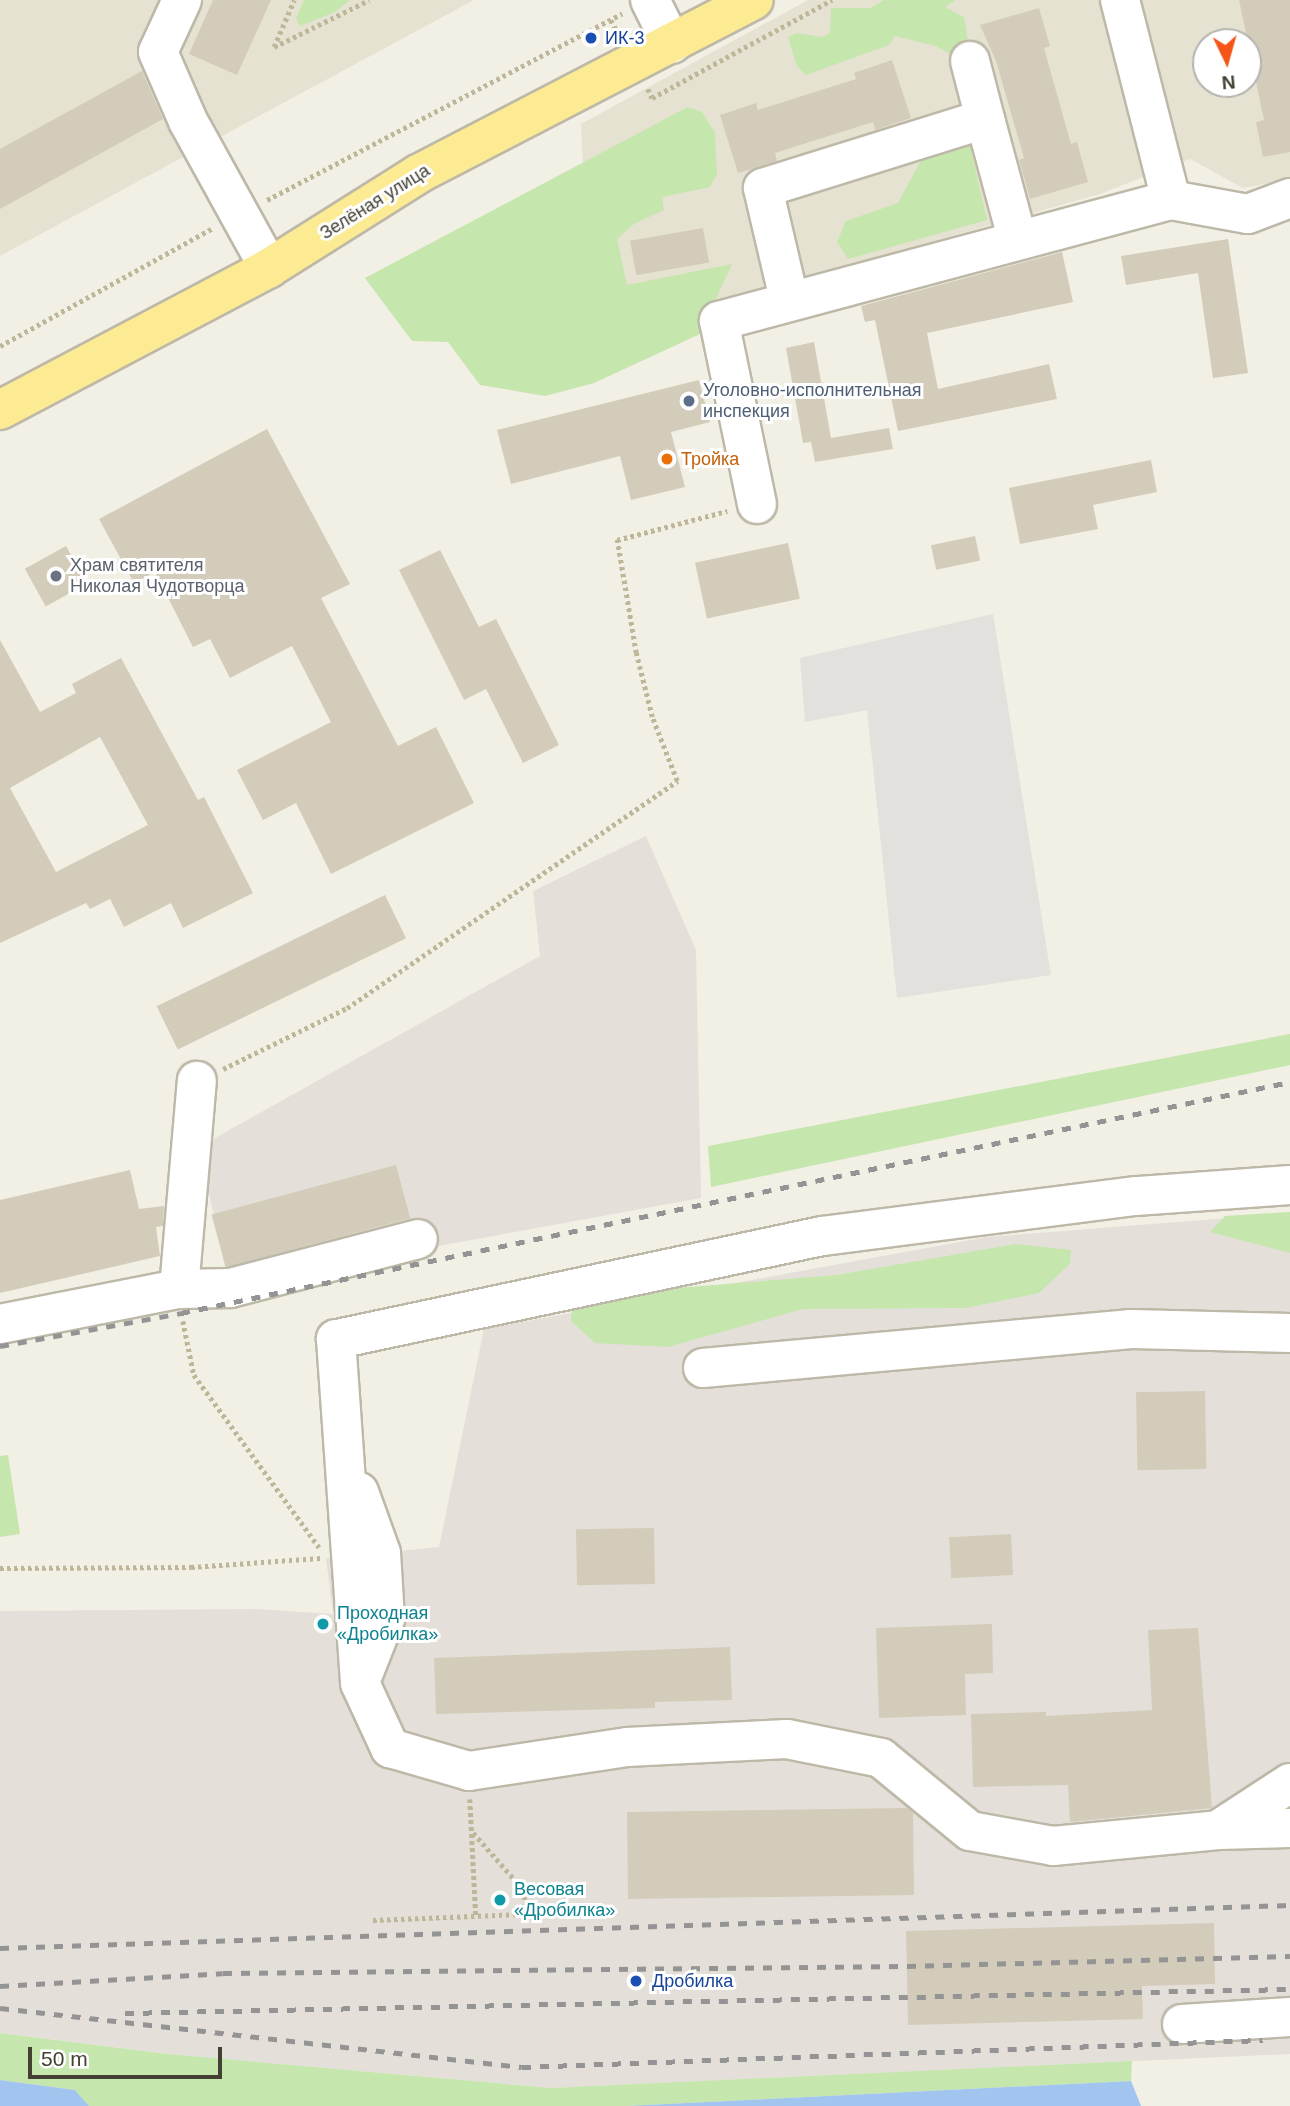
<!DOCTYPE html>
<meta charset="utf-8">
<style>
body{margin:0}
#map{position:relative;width:1290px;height:2106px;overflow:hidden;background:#f2efe4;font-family:Arial,sans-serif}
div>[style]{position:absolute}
.residential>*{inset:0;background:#e6e2d2}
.industrial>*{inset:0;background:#e4e0d9}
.green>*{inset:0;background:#c5e6ad}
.parking>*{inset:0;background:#e2e1dd}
.water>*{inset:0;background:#a1c5ee}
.building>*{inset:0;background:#d3ccba;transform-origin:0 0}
.path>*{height:4.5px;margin-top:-2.25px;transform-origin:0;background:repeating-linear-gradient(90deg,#beb699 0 3.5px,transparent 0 7px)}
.roads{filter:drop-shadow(2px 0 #bdb8a7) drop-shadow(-2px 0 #bdb8a7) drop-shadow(0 2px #bdb8a7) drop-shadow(0 -2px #bdb8a7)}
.minor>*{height:38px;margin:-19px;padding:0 19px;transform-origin:19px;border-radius:19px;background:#fff}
.major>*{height:38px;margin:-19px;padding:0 19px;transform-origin:19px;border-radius:19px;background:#fceb93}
.rail>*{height:5px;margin-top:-2.5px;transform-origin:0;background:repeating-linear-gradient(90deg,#949494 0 9px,transparent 0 18px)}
.dots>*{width:19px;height:19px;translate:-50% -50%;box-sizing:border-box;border:4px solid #fff;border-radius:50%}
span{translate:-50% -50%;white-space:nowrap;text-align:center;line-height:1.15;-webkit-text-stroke:6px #fff;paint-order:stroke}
.transit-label{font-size:18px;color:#164399}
.left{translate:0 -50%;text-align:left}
.street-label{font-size:18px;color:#444034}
.service-label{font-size:18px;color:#4e5e75}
.food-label{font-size:18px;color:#c56008}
.worship-label{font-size:18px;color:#5b616d}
.culture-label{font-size:18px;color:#0d838f}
.north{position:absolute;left:1192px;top:28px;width:70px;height:70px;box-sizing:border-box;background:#fff;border:2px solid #b4b3ae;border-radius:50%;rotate:175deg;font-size:19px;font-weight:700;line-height:28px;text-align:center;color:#444034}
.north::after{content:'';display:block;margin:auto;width:24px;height:32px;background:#f55518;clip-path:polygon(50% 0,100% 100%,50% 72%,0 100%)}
.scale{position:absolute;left:28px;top:2047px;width:194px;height:32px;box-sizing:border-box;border:4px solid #444034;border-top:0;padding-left:9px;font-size:21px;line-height:24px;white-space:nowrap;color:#444034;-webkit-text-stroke:5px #fff;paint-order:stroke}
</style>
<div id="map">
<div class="residential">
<div style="clip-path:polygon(0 0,474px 0,0 256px)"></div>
<div style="clip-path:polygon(evenodd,808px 0,1290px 0,1290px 179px,1243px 188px,1190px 159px,1100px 194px,615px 331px,585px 206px,581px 124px,808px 0,1206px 42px,1248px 42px,1248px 84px,1206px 84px,1206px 42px)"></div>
</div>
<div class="industrial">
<div style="clip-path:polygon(646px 836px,696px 950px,701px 1198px,422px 1249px,227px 1276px,199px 1147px,540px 956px,533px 891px)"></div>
<div style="clip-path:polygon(1290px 1213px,1290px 2054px,551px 2088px,168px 2054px,0 2033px,0 1611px,256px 1609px,333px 1614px,326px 1558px,439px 1547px,484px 1329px,987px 1237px)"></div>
</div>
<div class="green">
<div style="clip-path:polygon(304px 0,350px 0,335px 12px,300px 26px,296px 18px)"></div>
<div style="clip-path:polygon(884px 0,956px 0,945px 7px,964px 17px,969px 48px,954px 56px,936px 46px,895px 36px,889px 45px,806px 75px,797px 66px,788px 37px,796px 33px,822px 37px,830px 33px,831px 8px,870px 8px)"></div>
<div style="clip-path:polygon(688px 107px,702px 112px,715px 133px,717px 174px,710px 187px,662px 197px,664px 210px,634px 224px,617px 239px,627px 285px,732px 264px,700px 334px,594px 383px,545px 396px,480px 385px,448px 342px,412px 341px,365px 278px)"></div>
<div style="clip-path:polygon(968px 137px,987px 220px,848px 259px,837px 242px,846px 221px,898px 203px,925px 153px)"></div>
<div style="clip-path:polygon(1290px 1034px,1290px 1065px,711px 1187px,708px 1146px)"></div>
<div style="clip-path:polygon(1290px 1212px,1290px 1253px,1210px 1232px,1225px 1216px)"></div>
<div style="clip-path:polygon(1016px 1244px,1071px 1250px,1070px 1264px,1039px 1293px,966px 1308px,803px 1309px,668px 1347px,595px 1343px,571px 1321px,572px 1304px,651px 1290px,837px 1275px)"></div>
<div style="clip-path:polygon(8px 1455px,20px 1534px,0 1537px,0 1456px)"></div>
<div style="clip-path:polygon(0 2033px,168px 2054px,551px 2088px,1132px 2061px,1131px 2081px,625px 2106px,89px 2106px,75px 2090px,0 2080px)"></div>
</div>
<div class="parking">
<div style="clip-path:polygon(993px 614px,1051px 975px,897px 998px,867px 710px,805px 722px,800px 658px)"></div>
</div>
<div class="water">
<div style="clip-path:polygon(0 2080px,75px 2090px,89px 2106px,0 2106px)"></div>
<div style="clip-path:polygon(1131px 2081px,1141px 2106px,625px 2106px)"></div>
</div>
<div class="building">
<div style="clip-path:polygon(213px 0,271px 0,237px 75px,189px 54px)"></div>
<div style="clip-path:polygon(1239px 0,1290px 0,1290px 152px,1263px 157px,1256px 122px,1264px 120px)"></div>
<div style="clip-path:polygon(1039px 8px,1050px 46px,1044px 48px,1071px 144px,1077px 142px,1088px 182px,1030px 199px,1019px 160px,1024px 158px,996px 61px,980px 25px)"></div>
<div style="clip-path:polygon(892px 60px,911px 118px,875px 130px,873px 122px,775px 153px,777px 161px,738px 173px,720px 115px,756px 103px,758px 110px,856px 79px,854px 73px)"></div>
<div style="clip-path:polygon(142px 71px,163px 119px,0 209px,0 149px)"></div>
<div style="left:703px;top:228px;width:35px;height:74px;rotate:80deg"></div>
<div style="clip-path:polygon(1228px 239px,1248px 373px,1213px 378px,1198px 273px,1126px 285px,1121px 256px)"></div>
<div style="clip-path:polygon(1062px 252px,1073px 302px,927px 333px,938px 389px,1049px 364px,1057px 399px,898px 431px,875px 320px,865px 322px,861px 306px)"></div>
<div style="clip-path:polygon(814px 342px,831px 438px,889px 428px,893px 449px,815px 462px,811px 442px,803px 443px,786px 348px)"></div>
<div style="clip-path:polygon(699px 380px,710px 422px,671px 432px,685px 487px,631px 500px,620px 456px,511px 484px,497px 430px)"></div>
<div style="clip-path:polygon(267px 429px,350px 584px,321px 598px,398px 746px,436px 727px,474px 803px,331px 874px,296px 803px,263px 820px,237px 770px,331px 722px,292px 646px,230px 678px,210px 639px,193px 647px,155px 572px,134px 583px,99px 519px)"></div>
<div style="clip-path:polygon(1151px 460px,1157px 492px,1093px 505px,1098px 529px,1020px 544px,1009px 488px)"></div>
<div style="left:975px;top:536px;width:25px;height:45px;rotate:78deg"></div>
<div style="left:788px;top:543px;width:57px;height:95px;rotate:78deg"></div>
<div style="left:66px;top:546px;width:43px;height:47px;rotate:61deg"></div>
<div style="clip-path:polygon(440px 550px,479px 627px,496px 619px,559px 745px,523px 763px,486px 689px,464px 700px,399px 570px)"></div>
<div style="clip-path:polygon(evenodd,0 640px,40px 712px,76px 693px,72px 684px,121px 658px,198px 800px,204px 797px,253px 893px,183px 928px,171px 903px,124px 927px,110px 899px,90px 909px,86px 903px,0 943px,0 640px,100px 737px,148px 825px,56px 872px,10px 788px,100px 737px)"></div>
<div style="left:385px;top:895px;width:48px;height:254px;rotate:64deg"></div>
<div style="left:396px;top:1165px;width:55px;height:191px;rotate:75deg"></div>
<div style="clip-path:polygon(130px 1170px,139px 1209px,164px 1206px,163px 1226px,156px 1227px,160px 1256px,0 1293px,0 1200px)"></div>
<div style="left:1205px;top:1391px;width:78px;height:69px;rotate:89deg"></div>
<div style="left:654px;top:1528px;width:56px;height:78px;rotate:89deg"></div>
<div style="left:1011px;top:1534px;width:41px;height:62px;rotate:87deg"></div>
<div style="clip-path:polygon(992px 1624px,993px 1673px,965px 1674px,966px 1715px,879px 1718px,876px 1628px)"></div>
<div style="clip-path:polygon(1198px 1628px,1212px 1808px,1070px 1822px,1068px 1785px,973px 1787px,971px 1714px,1046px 1712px,1046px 1716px,1152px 1710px,1148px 1630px)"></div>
<div style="clip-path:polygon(730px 1647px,732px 1700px,655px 1702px,655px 1708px,436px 1714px,434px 1658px)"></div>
<div style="clip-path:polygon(907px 1808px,913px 1812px,914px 1895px,628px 1899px,627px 1812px)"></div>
<div style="clip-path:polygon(1214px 1923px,1215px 1984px,1142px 1986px,1143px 2019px,908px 2025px,906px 1931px)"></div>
</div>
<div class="path">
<div style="left:611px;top:20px;width:17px;rotate:62deg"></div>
<div style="left:274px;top:47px;width:106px;rotate:-26.3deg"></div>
<div style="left:274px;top:47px;width:51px;rotate:-66.9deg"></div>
<div style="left:648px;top:89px;width:10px;rotate:66deg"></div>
<div style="left:652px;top:98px;width:205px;rotate:-28.6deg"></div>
<div style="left:267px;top:200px;width:401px;rotate:-27.7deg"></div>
<div style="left:0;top:346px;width:244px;rotate:-29deg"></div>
<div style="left:223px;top:1069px;width:138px;rotate:-26.2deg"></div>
<div style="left:347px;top:1008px;width:401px;rotate:-34.5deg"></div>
<div style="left:677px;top:781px;width:69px;rotate:-111.3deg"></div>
<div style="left:652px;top:717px;width:66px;rotate:-104deg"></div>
<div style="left:636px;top:653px;width:115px;rotate:-99.5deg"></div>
<div style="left:617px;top:540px;width:114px;rotate:-14.8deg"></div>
<div style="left:183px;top:1321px;width:55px;rotate:78.5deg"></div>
<div style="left:194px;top:1375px;width:213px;rotate:54deg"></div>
<div style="left:0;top:1568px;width:191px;rotate:-0.3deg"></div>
<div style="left:191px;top:1567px;width:130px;rotate:-4deg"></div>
<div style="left:470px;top:1799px;width:117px;rotate:87.1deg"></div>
<div style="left:373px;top:1920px;width:152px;rotate:-2.3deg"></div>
<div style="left:525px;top:1914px;width:18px;rotate:-93deg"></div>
<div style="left:524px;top:1896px;width:15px;rotate:-118deg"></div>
<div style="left:517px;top:1883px;width:68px;rotate:-131.4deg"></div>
</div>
<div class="roads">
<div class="minor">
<div style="left:182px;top:0;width:57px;rotate:114.8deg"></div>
<div style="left:158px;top:52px;width:75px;rotate:66.5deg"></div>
<div style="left:188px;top:121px;width:168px;rotate:61.1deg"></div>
<div style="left:650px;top:0;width:49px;rotate:63.4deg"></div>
<div style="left:970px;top:61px;width:60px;rotate:75.5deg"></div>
<div style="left:1171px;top:200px;width:78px;rotate:10.3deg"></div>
<div style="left:1248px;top:214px;width:45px;rotate:-20.9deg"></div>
<div style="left:789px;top:299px;width:114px;rotate:-103.2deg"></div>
<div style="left:763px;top:188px;width:232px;rotate:-17.3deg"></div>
<div style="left:985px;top:119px;width:123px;rotate:74.9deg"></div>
<div style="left:757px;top:504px;width:187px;rotate:-101.7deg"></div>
<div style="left:719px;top:321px;width:468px;rotate:-15deg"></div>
<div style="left:1171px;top:200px;width:206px;rotate:-104.3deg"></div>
<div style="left:1290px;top:1185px;width:155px;rotate:175.9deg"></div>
<div style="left:1135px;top:1196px;width:316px;rotate:172.7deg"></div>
<div style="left:822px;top:1236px;width:497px;rotate:168deg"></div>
<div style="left:336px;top:1339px;width:345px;rotate:86deg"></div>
<div style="left:360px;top:1683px;width:72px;rotate:65.2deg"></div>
<div style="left:390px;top:1748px;width:82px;rotate:16.2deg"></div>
<div style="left:469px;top:1771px;width:160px;rotate:-8.6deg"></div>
<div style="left:627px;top:1747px;width:160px;rotate:-2.9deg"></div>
<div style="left:787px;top:1739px;width:96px;rotate:11.4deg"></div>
<div style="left:881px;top:1758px;width:115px;rotate:39.4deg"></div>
<div style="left:970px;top:1831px;width:84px;rotate:10.2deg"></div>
<div style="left:1053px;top:1846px;width:166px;rotate:-5.5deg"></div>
<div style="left:1218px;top:1830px;width:86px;rotate:-33.1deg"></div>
<div style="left:179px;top:1289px;width:209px;rotate:-85.1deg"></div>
<div style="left:0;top:1324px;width:182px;rotate:-11.1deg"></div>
<div style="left:179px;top:1289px;width:51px;rotate:-1.1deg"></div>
<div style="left:230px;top:1288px;width:194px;rotate:-14.6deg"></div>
<div style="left:703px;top:1368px;width:430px;rotate:-5.2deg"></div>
<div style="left:1131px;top:1329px;width:159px;rotate:1.4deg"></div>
<div style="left:359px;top:1492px;width:65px;rotate:70.2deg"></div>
<div style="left:381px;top:1553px;width:66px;rotate:86.5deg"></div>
<div style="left:385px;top:1619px;width:57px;rotate:111.6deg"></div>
<div style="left:1219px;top:1830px;width:71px;rotate:-1.6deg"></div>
<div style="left:1182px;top:2024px;width:108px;rotate:-3.7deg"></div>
</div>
<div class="major">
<div style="left:0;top:410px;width:304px;rotate:-27.8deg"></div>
<div style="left:269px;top:268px;width:176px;rotate:-32.2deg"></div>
<div style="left:418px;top:174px;width:378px;rotate:-27.4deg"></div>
</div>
</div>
<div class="rail">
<div style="left:0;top:1346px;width:184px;rotate:-10.3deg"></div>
<div style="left:181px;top:1313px;width:1133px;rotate:-11.77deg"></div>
<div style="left:0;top:1948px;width:1291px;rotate:-1.91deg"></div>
<div style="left:0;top:1986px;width:223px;rotate:-3.3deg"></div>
<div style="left:223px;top:1973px;width:684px;rotate:-0.59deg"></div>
<div style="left:907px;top:1966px;width:383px;rotate:-1.5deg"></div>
<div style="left:0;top:2008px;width:525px;rotate:6.45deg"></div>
<div style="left:522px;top:2067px;width:741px;rotate:-2.09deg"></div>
<div style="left:125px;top:2013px;width:1165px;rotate:-1.18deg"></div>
</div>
<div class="dots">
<div style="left:591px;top:38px;background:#1a4fb4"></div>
<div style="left:689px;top:401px;background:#5c6f8a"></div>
<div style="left:667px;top:459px;background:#e8710a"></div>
<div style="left:56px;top:576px;background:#6b7280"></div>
<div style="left:323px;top:1624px;background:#0f9aa8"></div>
<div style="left:500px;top:1900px;background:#0f9aa8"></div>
<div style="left:636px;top:1981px;background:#1a4fb4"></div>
</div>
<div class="transit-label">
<span class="left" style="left:605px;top:38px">ИК-3</span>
<span class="left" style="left:652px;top:1981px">Дробилка</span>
</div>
<div class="street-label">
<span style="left:375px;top:202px;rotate:-32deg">Зелёная улица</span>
</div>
<div class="service-label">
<span class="left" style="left:703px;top:401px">Уголовно-исполнительная<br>инспекция</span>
</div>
<div class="food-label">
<span class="left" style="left:681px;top:459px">Тройка</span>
</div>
<div class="worship-label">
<span class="left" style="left:70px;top:576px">Храм святителя<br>Николая Чудотворца</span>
</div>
<div class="culture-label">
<span class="left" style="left:337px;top:1624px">Проходная<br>«Дробилка»</span>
<span class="left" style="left:514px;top:1900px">Весовая<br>«Дробилка»</span>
</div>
<div class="north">N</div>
<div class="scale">50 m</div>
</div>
